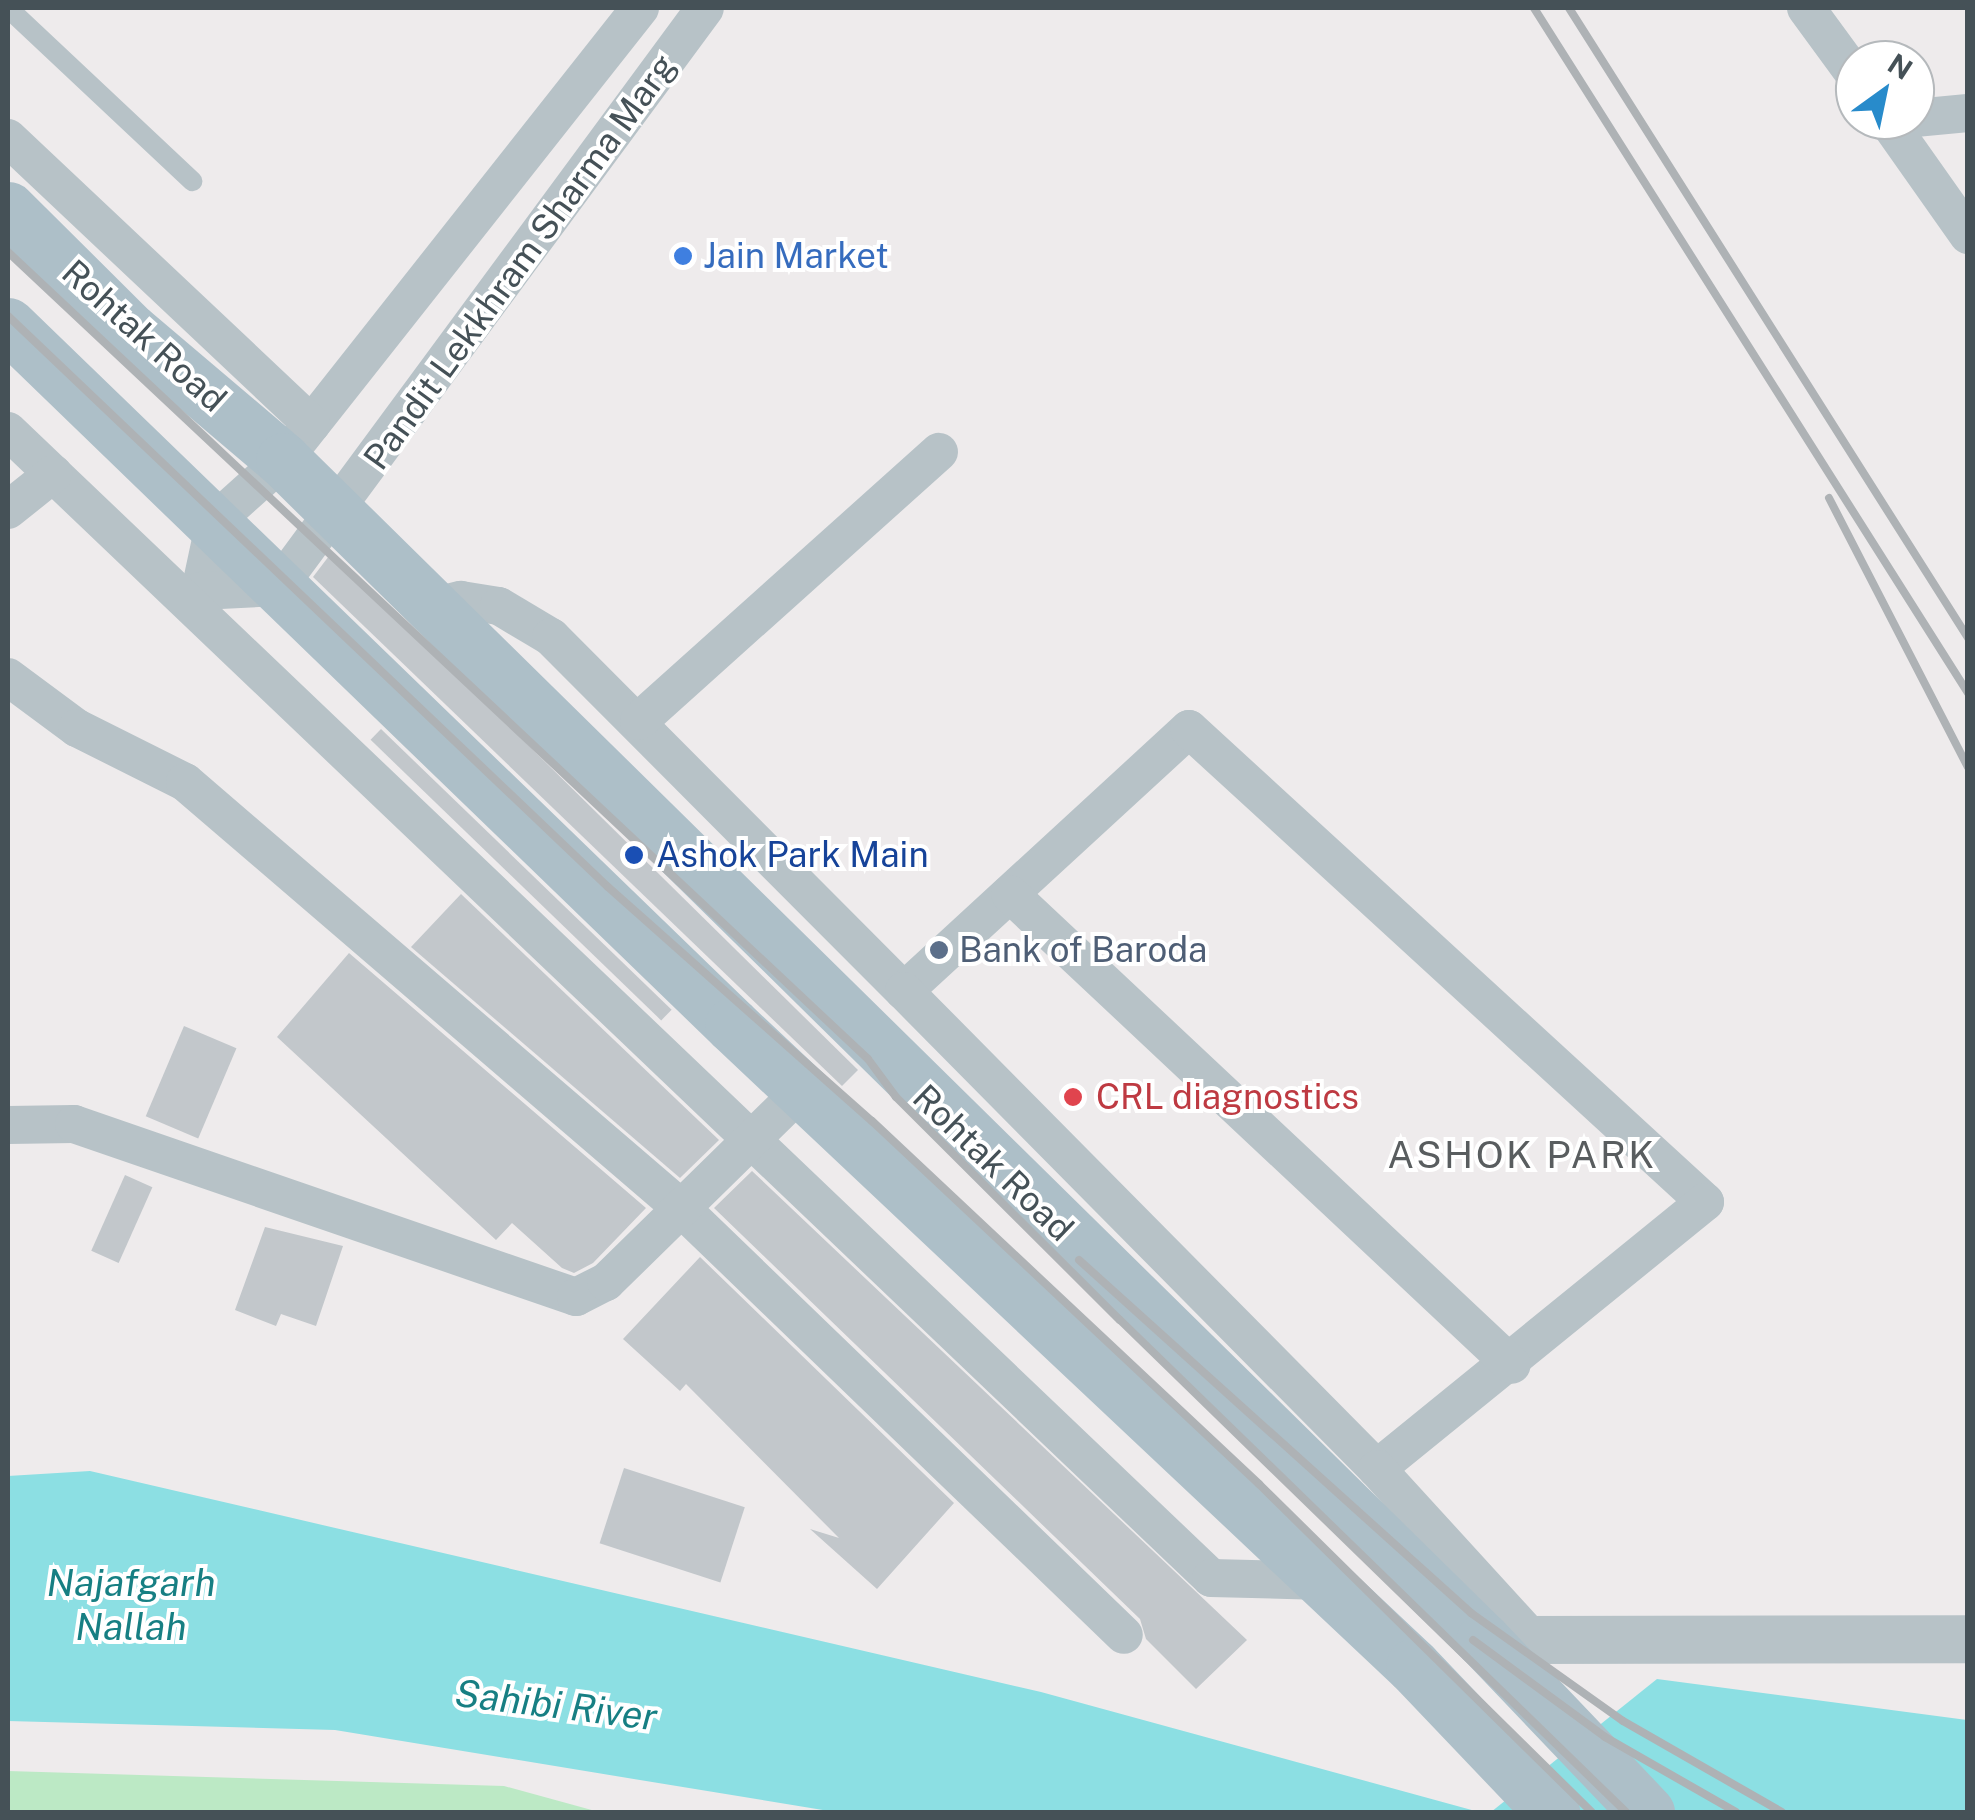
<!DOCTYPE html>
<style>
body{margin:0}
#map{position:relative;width:1975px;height:1820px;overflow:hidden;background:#eeebec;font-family:"Public Sans",sans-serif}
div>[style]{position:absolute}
.green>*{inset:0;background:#bce9c5}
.water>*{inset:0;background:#8cdfe3}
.building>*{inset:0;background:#c2c7cb;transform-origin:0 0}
.service>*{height:20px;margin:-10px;padding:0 10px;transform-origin:10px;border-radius:10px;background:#b7c2c7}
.minor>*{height:38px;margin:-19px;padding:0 19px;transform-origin:19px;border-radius:19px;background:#b7c2c7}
.tertiary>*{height:48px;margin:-24px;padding:0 24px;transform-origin:24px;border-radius:24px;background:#b7c2c7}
.primary>*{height:55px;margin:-27.5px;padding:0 27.5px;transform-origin:27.5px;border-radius:27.5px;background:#adbfc8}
.rail>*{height:8px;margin:-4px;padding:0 4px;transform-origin:4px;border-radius:4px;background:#aeb2b5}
.dots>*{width:28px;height:28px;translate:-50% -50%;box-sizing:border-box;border:5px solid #fff;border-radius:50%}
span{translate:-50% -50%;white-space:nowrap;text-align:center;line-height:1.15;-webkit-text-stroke:8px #fff;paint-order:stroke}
.shop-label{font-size:35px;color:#366cbe}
.left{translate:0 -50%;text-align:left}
.street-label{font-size:35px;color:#455157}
.transit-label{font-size:35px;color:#164399}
.service-label{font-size:35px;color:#4e5e75}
.health-label{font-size:35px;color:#be3a42}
.neighbourhood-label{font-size:38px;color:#595d5f;letter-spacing:2.5px}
.water-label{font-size:38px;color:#177f83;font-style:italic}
.frame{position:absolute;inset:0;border:10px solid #455157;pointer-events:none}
.north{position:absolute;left:1835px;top:40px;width:100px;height:100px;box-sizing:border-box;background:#fff;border:2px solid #b5b9bc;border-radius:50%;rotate:33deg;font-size:28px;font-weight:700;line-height:40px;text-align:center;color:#455157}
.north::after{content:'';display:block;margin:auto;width:35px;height:45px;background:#288bcb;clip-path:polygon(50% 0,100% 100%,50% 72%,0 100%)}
</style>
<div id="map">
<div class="green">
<div style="clip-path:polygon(8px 1771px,504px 1786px,599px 1812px,8px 1812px)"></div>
</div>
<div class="water">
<div style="clip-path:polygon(90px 1471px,1041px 1692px,1479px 1812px,835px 1812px,335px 1730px,8px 1721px,8px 1476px)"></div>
<div style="clip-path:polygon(1657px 1679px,1967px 1720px,1967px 1812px,1491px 1812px)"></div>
</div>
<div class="building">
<div style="clip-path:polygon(332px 552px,858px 1070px,842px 1086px,313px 577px)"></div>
<div style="left:381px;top:729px;width:404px;height:15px;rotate:44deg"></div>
<div style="clip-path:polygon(461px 894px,719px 1140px,680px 1178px,411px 947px)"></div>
<div style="clip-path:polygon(349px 953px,646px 1208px,593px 1263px,574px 1273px,562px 1268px,512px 1223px,496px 1240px,277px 1037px)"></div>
<div style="left:184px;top:1026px;width:57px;height:98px;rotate:23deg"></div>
<div style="clip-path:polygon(752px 1171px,1247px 1640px,1196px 1689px,1146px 1639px,1140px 1619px,714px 1208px)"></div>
<div style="left:125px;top:1175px;width:30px;height:83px;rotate:24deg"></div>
<div style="clip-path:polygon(265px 1227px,343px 1246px,316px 1326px,281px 1314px,276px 1326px,235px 1310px)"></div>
<div style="clip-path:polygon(700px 1257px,954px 1503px,877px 1589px,810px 1529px,839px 1538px,686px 1384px,680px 1391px,623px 1339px)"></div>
<div style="left:624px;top:1468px;width:127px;height:79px;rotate:18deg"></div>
</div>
<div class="service">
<div style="left:8px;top:8px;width:253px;rotate:43.2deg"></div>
</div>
<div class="minor">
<div style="left:640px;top:8px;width:576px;rotate:128.3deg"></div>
<div style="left:283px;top:460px;width:91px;rotate:138.1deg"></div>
<div style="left:215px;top:521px;width:72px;rotate:102.1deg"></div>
<div style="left:200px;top:591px;width:78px;rotate:-2.9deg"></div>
<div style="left:278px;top:587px;width:719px;rotate:-53.59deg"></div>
<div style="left:1806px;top:8px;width:83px;rotate:53.8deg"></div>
<div style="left:1915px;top:118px;width:53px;rotate:-5.4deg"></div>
<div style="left:1887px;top:120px;width:141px;rotate:54.8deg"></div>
<div style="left:8px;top:138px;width:417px;rotate:43.3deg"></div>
<div style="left:8px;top:431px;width:1662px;rotate:43.63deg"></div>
<div style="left:1211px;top:1578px;width:112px;rotate:1.5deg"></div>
<div style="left:8px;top:510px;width:58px;rotate:-38.7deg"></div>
<div style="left:428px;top:608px;width:34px;rotate:-14deg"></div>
<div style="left:461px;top:600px;width:38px;rotate:9deg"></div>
<div style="left:499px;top:606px;width:61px;rotate:30.8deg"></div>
<div style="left:551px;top:637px;width:500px;rotate:45.1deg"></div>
<div style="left:904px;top:991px;width:387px;rotate:-42.6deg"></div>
<div style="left:1189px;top:729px;width:700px;rotate:42.51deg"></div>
<div style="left:1705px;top:1202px;width:423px;rotate:140.9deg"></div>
<div style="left:8px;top:677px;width:86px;rotate:36.5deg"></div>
<div style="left:77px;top:728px;width:121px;rotate:26.6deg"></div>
<div style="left:185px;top:782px;width:654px;rotate:40.66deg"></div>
<div style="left:681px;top:1208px;width:615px;rotate:43.95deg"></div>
<div style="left:639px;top:721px;width:403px;rotate:-41.9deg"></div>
<div style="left:1010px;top:894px;width:688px;rotate:43.18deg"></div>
<div style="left:904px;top:991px;width:672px;rotate:45.3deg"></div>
<div style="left:1377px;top:1469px;width:233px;rotate:47.6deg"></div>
<div style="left:8px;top:1125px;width:66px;rotate:-0.9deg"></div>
<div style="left:74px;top:1124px;width:531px;rotate:19.02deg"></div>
<div style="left:576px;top:1297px;width:34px;rotate:-27deg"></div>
<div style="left:606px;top:1282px;width:274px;rotate:-44.4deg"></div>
</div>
<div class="tertiary">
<div style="left:1483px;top:1640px;width:485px;rotate:-0.1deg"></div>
</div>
<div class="primary">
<div style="left:8px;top:209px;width:173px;rotate:44.8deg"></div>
<div style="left:131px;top:331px;width:199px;rotate:40.3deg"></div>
<div style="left:283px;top:460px;width:1683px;rotate:44.52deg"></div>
<div style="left:1483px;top:1640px;width:238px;rotate:46.4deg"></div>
<div style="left:8px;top:325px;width:1007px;rotate:44.03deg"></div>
<div style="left:732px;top:1025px;width:935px;rotate:43.27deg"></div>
<div style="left:1413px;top:1666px;width:202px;rotate:46.4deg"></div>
</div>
<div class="rail">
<div style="left:1534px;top:8px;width:811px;rotate:57.64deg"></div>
<div style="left:1569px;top:8px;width:746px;rotate:57.65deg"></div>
<div style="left:8px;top:252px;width:1179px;rotate:43.18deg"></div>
<div style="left:868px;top:1059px;width:47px;rotate:53.6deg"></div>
<div style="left:896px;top:1097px;width:316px;rotate:44.9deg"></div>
<div style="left:1120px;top:1320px;width:706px;rotate:44.2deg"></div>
<div style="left:8px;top:316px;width:828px;rotate:43.58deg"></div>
<div style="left:608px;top:887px;width:353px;rotate:41.6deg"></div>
<div style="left:872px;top:1121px;width:531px;rotate:43.17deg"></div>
<div style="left:1259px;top:1484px;width:467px;rotate:44.6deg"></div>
<div style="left:1829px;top:498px;width:303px;rotate:62.7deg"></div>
<div style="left:1079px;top:1260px;width:528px;rotate:42deg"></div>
<div style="left:1471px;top:1613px;width:186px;rotate:35.4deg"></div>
<div style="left:1623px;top:1721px;width:183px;rotate:29.8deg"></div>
<div style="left:1473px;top:1640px;width:164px;rotate:36.3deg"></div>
<div style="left:1605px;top:1737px;width:151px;rotate:29.8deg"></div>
</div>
<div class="dots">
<div style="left:683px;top:256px;background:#3f7fe0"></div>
<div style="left:634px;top:855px;background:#1a4fb4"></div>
<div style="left:939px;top:950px;background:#5c6f8a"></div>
<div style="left:1073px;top:1097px;background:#e0444e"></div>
</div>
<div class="shop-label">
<span class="left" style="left:703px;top:256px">Jain Market</span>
</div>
<div class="street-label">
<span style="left:520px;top:262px;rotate:-54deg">Pandit Lekkhram Sharma Marg</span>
<span style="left:144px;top:336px;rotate:42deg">Rohtak Road</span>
<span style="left:993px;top:1163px;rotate:44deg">Rohtak Road</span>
</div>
<div class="transit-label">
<span class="left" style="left:656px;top:855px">Ashok Park Main</span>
</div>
<div class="service-label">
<span class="left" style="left:959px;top:950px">Bank of Baroda</span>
</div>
<div class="health-label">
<span class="left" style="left:1096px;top:1097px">CRL diagnostics</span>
</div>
<div class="neighbourhood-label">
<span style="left:1522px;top:1155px">ASHOK PARK</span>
</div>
<div class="water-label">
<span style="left:131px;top:1605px">Najafgarh<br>Nallah</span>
<span style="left:556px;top:1705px;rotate:7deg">Sahibi River</span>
</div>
<div class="frame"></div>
<div class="north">N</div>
</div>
